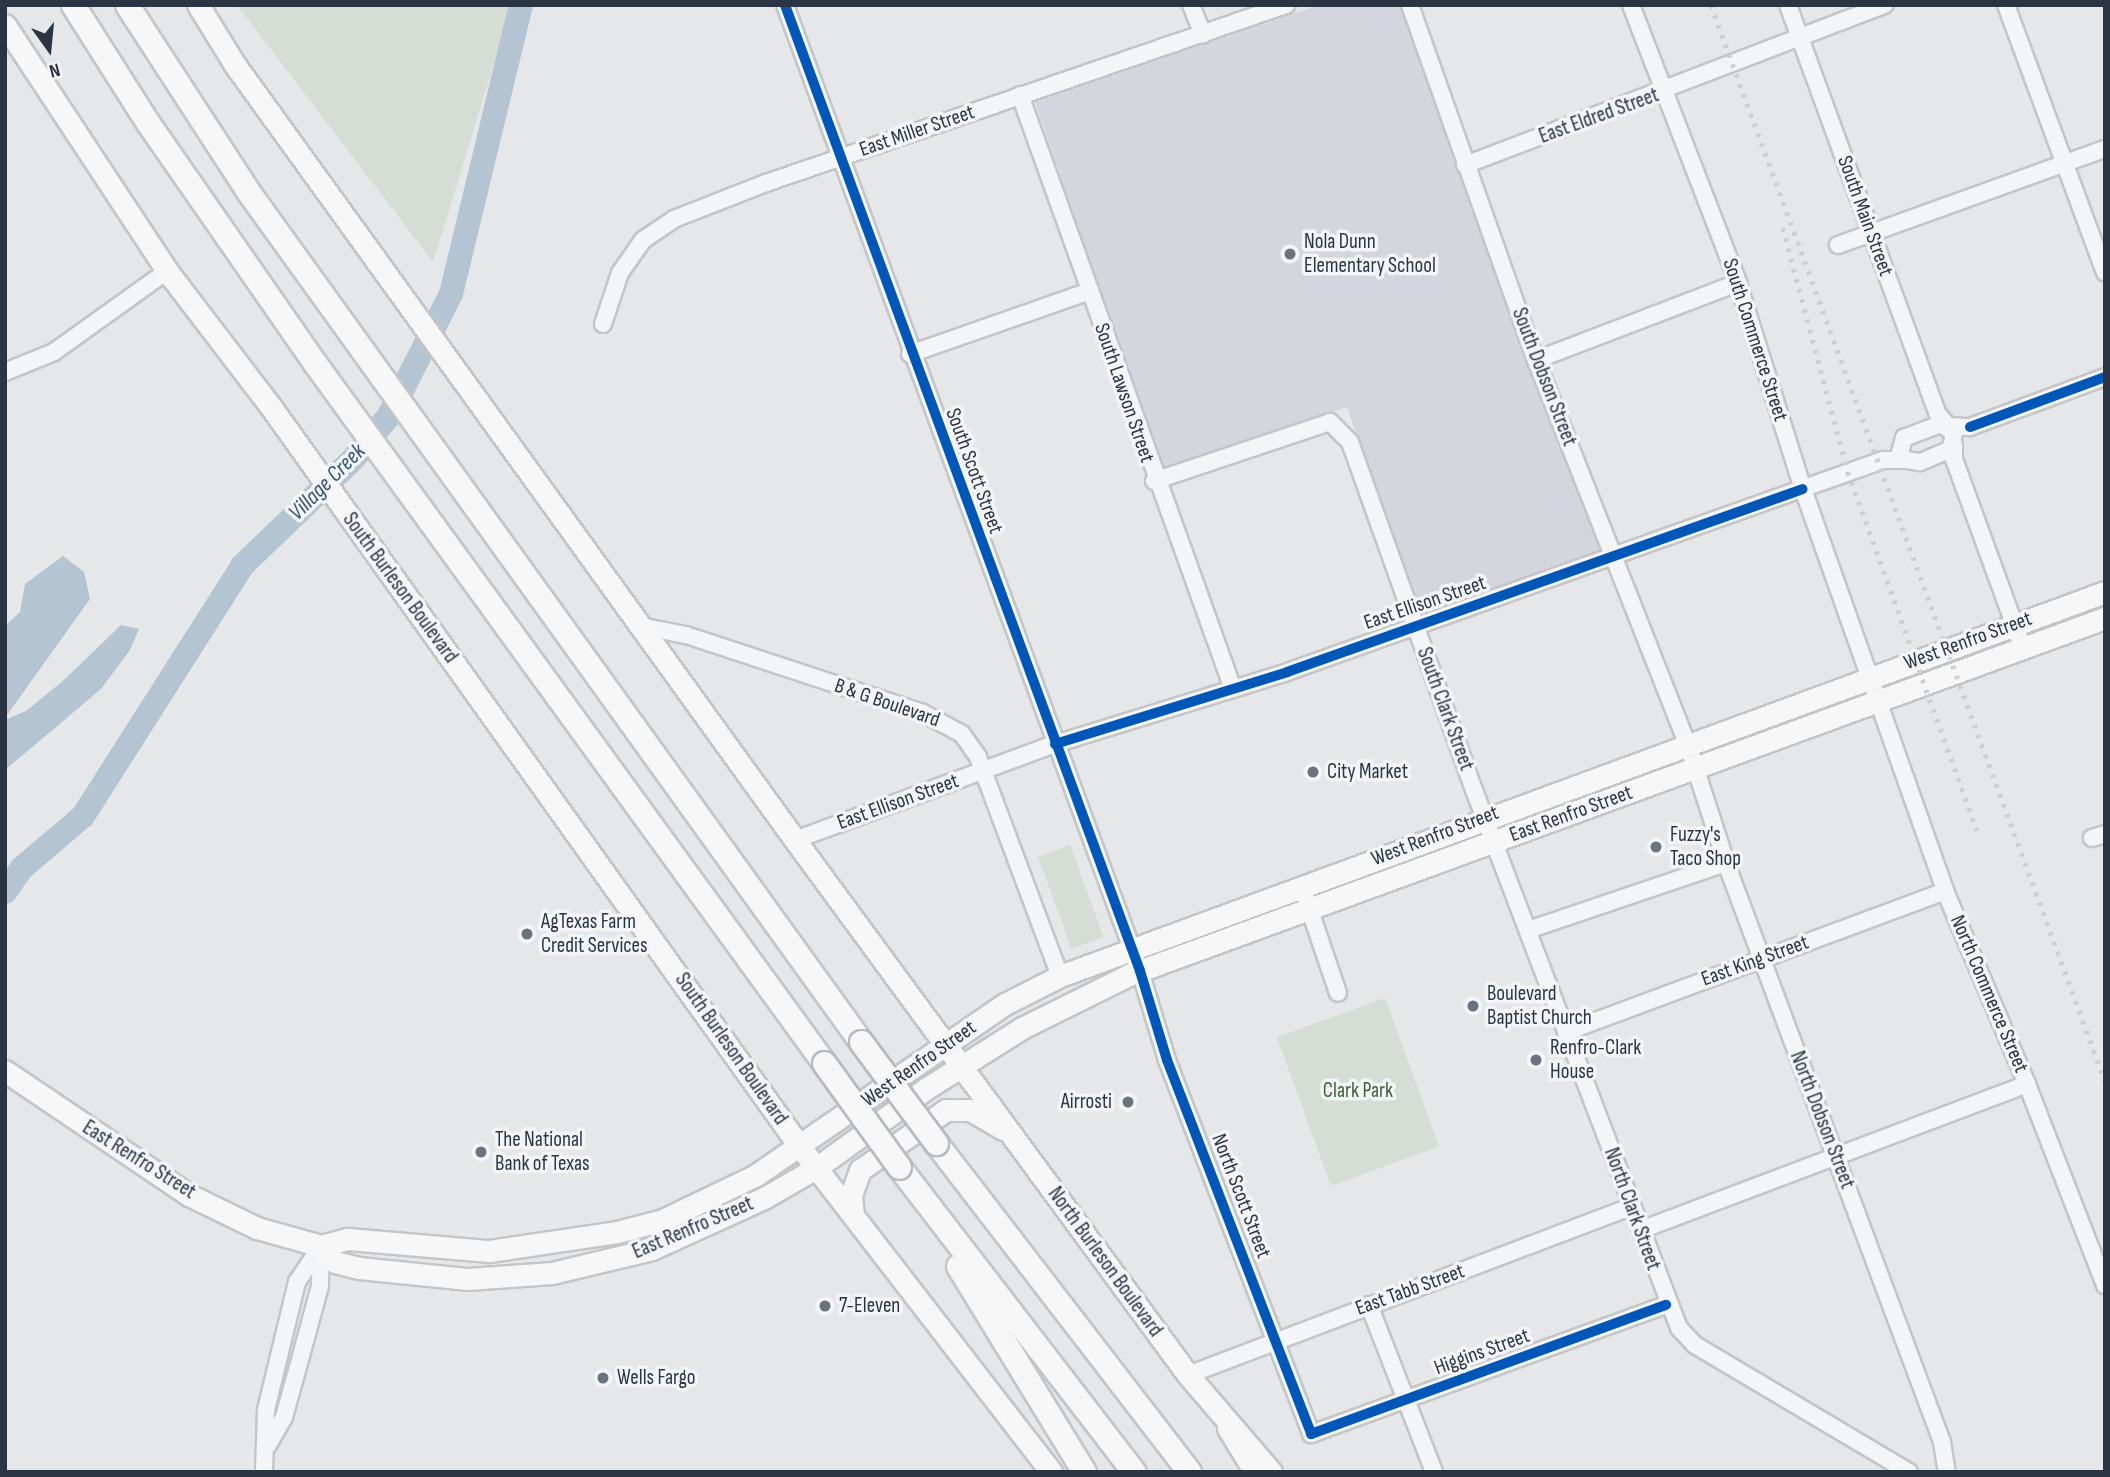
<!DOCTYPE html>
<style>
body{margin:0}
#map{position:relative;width:2110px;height:1477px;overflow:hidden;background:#e5e7e9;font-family:"Sofia Sans Condensed",sans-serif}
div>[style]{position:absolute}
.built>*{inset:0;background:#d3d6dc}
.green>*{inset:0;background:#d6ddd5;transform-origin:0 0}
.water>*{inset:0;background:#b4c4d3}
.river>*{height:24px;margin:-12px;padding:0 12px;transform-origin:12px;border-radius:12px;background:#b4c4d3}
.roads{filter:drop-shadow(2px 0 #c3c5c7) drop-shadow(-2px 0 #c3c5c7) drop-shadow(0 2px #c3c5c7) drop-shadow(0 -2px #c3c5c7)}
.minor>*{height:16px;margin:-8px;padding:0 8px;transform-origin:8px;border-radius:8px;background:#f4f5f6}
.major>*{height:21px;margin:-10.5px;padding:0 10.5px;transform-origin:10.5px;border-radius:10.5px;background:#f7f7f8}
.highway>*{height:23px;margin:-11.5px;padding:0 11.5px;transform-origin:11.5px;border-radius:11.5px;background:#f7f7f8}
.rail>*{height:4.5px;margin-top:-2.25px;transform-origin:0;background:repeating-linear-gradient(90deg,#cecfd1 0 3.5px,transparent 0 10.5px)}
.bridges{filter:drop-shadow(2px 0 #b7babe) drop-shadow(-2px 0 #b7babe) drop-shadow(0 2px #b7babe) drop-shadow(0 -2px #b7babe)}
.highway-bridge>*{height:23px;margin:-11.5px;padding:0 11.5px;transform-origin:11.5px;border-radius:11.5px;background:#f7f7f8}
.cycleway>*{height:10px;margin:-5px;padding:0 5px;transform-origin:5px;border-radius:5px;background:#0057b8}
.dots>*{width:19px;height:19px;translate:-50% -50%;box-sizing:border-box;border:4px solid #f3f5f8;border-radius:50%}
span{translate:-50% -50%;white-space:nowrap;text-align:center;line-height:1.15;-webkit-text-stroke:7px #f3f5f8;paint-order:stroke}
.street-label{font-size:21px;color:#2b3443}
.poi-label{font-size:21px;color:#2b3443}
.left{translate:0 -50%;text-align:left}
.right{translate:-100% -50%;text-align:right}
.park-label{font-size:21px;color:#405e39}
.water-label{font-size:23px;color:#365476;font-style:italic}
.frame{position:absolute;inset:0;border:7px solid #2b3443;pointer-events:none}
.north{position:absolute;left:14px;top:14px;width:70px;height:70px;-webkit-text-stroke:5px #f3f5f8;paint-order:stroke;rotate:165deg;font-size:19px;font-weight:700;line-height:28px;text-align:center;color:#2b3443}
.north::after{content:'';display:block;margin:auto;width:24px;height:32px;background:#2b3443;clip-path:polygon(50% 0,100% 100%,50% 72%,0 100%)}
</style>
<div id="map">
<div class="built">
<div style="clip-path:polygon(1319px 5px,1399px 5px,1601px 549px,1421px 615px,1347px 407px,1161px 470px,1035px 102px)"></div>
</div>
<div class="green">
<div style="clip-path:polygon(237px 5px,512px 5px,433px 262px)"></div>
<div style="left:1070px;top:845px;width:98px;height:34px;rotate:70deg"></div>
<div style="left:1385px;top:998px;width:158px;height:115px;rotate:70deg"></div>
</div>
<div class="water">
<div style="clip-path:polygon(63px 556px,84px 572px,90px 599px,5px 718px,5px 626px,20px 612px,25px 584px)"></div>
<div style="clip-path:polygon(121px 625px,139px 629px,130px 650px,101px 689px,5px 770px,5px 720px,26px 711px,64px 680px)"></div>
</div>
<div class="river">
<div style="left:5px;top:892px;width:29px;rotate:-55deg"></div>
<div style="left:22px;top:868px;width:80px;rotate:-40.4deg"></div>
<div style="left:83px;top:816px;width:296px;rotate:-57.5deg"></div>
<div style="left:242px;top:566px;width:154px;rotate:-43.9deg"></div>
<div style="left:353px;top:459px;width:56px;rotate:-50.1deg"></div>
<div style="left:389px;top:416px;width:137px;rotate:-63.1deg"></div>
<div style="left:451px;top:294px;width:297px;rotate:-76.4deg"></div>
</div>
<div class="roads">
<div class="minor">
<div style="left:785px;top:5px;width:1029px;rotate:69.82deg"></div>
<div style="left:1140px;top:971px;width:93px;rotate:73.1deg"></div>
<div style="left:1167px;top:1060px;width:401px;rotate:68.9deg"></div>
<div style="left:1311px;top:1434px;width:378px;rotate:-20deg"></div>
<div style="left:1191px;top:5px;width:32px;rotate:68deg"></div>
<div style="left:1410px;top:5px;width:377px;rotate:70.5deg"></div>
<div style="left:1536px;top:360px;width:414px;rotate:68.5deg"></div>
<div style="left:1688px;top:745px;width:124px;rotate:72.1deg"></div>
<div style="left:1726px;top:863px;width:618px;rotate:69.54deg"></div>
<div style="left:1942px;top:1442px;width:30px;rotate:81deg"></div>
<div style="left:1631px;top:5px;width:298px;rotate:68.9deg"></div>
<div style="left:1738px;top:283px;width:216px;rotate:72.5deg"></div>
<div style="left:1803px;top:489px;width:426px;rotate:70.5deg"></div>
<div style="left:1945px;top:891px;width:210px;rotate:67deg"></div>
<div style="left:2027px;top:1084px;width:216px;rotate:68.8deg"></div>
<div style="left:1788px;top:5px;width:434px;rotate:69.9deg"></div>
<div style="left:1937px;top:413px;width:16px;rotate:50deg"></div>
<div style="left:2006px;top:5px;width:285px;rotate:69.7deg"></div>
<div style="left:1020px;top:95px;width:631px;rotate:70.27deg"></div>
<div style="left:1465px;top:165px;width:449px;rotate:-20.9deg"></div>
<div style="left:1838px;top:245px;width:284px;rotate:-19.8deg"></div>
<div style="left:603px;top:324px;width:54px;rotate:-71.6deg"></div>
<div style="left:620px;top:273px;width:40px;rotate:-55.1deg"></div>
<div style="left:643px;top:240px;width:37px;rotate:-34deg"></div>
<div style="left:674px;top:219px;width:99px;rotate:-21.4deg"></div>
<div style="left:766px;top:183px;width:550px;rotate:-18.9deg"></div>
<div style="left:910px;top:354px;width:191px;rotate:-19.3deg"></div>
<div style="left:1536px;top:360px;width:216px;rotate:-20.9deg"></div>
<div style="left:5px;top:372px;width:53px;rotate:-22.2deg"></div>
<div style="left:54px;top:352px;width:139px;rotate:-35.6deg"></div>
<div style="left:1940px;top:424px;width:16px;rotate:30deg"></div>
<div style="left:1954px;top:432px;width:17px;rotate:100deg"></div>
<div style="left:1951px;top:449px;width:34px;rotate:157deg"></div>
<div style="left:1920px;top:462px;width:15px;rotate:-172deg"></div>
<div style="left:1905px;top:460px;width:9px;rotate:-122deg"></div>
<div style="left:1900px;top:452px;width:15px;rotate:-74deg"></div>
<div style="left:1904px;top:438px;width:39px;rotate:-21deg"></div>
<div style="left:1948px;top:426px;width:22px;rotate:3deg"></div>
<div style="left:1970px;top:427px;width:144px;rotate:-20.3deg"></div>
<div style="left:1954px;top:445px;width:14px;rotate:90deg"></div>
<div style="left:1954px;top:459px;width:202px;rotate:70deg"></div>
<div style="left:1154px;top:481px;width:186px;rotate:-18.5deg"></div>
<div style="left:1330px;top:422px;width:28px;rotate:45deg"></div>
<div style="left:1350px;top:442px;width:369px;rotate:70.4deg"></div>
<div style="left:1474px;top:790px;width:576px;rotate:69.14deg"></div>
<div style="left:1679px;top:1328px;width:23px;rotate:47deg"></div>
<div style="left:1695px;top:1345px;width:249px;rotate:30.7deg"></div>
<div style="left:640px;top:626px;width:47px;rotate:11.1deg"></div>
<div style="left:686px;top:635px;width:250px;rotate:18.2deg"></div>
<div style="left:923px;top:713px;width:44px;rotate:28.3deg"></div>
<div style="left:962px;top:734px;width:28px;rotate:55deg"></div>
<div style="left:978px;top:757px;width:234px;rotate:69.5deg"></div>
<div style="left:2092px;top:838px;width:14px;rotate:-17deg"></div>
<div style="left:795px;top:840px;width:277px;rotate:-20.3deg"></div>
<div style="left:1055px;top:744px;width:243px;rotate:-17.2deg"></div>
<div style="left:1287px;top:672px;width:633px;rotate:-19.58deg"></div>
<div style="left:1883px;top:460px;width:22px"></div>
<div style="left:1306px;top:899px;width:99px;rotate:71.2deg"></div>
<div style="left:1528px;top:930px;width:209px;rotate:-18.7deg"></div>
<div style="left:1566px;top:1032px;width:404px;rotate:-20.4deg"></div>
<div style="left:1641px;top:1230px;width:413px;rotate:-20.7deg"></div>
<div style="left:1369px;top:1305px;width:179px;rotate:68.7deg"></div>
<div style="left:1188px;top:1375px;width:475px;rotate:-20.8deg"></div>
<div style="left:268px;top:1445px;width:32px;rotate:-60deg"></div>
<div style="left:284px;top:1417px;width:52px;rotate:-74.4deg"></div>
<div style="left:298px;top:1367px;width:84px;rotate:-74.8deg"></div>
<div style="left:320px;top:1286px;width:39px;rotate:-89deg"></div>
<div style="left:264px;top:1472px;width:62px;rotate:-88.2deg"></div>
<div style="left:266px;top:1410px;width:132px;rotate:-76.4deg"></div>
<div style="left:297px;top:1282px;width:43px;rotate:-56.3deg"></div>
</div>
<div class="major">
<div style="left:198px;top:5px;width:70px;rotate:58.3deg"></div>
<div style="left:235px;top:65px;width:956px;rotate:54.15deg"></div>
<div style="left:795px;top:840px;width:664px;rotate:53.7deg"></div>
<div style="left:1188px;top:1375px;width:128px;rotate:49.4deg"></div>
<div style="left:5px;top:25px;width:295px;rotate:56.6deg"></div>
<div style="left:167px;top:271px;width:171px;rotate:52.6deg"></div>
<div style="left:271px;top:407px;width:910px;rotate:54.44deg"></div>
<div style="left:800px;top:1147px;width:411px;rotate:52.3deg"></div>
<div style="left:5px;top:1071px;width:222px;rotate:34deg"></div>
<div style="left:189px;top:1195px;width:76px;rotate:25.9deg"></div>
<div style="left:257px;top:1228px;width:66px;rotate:15.7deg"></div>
<div style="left:321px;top:1246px;width:28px;rotate:-15deg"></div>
<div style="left:348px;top:1239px;width:142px;rotate:4.9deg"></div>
<div style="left:489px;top:1251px;width:129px;rotate:-8.4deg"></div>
<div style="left:617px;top:1232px;width:48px;rotate:-14.6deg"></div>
<div style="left:663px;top:1220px;width:103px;rotate:-25.8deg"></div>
<div style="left:756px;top:1175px;width:302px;rotate:-34.5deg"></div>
<div style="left:1005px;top:1004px;width:62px;rotate:-27deg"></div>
<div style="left:1060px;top:976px;width:1113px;rotate:-20.18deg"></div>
<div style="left:853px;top:1215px;width:20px;rotate:-96deg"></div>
<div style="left:851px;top:1195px;width:27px;rotate:-70deg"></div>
<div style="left:860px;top:1170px;width:105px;rotate:-34.9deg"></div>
<div style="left:946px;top:1110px;width:24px"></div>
<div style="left:970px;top:1110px;width:39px;rotate:30deg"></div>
<div style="left:321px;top:1246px;width:21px;rotate:49deg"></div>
<div style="left:335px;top:1262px;width:25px;rotate:14deg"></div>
<div style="left:359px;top:1268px;width:110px;rotate:5.8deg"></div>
<div style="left:468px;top:1279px;width:84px;rotate:-4.1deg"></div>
<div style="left:552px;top:1273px;width:103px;rotate:-13.5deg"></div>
<div style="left:652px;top:1249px;width:123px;rotate:-24.5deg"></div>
<div style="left:764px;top:1198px;width:60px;rotate:-30deg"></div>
<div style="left:816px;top:1168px;width:137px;rotate:-35.8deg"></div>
<div style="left:927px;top:1088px;width:112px;rotate:-32.3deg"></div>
<div style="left:1022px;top:1028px;width:122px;rotate:-26.4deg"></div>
<div style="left:1131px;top:974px;width:1037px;rotate:-20.08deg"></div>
</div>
<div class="highway">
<div style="left:73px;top:5px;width:140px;rotate:57.6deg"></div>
<div style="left:148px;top:123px;width:291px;rotate:55.2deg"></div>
<div style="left:314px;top:362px;width:867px;rotate:53.96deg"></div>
<div style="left:127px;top:5px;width:221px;rotate:57deg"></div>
<div style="left:247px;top:190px;width:1050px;rotate:54.22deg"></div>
<div style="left:936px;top:1143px;width:415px;rotate:52.4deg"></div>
<div style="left:899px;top:1167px;width:385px;rotate:52.4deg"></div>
<div style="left:958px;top:1266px;width:241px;rotate:58.5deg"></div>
<div style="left:1229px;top:1428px;width:52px;rotate:58.5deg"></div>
</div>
</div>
<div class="rail">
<div style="left:1711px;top:5px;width:1146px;rotate:69.89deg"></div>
<div style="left:1783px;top:228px;width:253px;rotate:75.1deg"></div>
<div style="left:1848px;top:472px;width:381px;rotate:70.2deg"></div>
</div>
<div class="bridges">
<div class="highway-bridge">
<div style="left:861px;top:1042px;width:126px;rotate:53.4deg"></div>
<div style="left:824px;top:1063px;width:128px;rotate:54.2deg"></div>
</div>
</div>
<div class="cycleway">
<div style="left:785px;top:5px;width:1029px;rotate:69.82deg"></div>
<div style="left:1140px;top:971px;width:93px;rotate:73.1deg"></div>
<div style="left:1167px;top:1060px;width:401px;rotate:68.9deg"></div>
<div style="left:1311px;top:1434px;width:378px;rotate:-20deg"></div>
<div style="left:1970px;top:427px;width:144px;rotate:-20.3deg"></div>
<div style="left:1055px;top:744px;width:243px;rotate:-17.2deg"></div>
<div style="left:1287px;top:672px;width:547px;rotate:-19.53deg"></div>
</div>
<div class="dots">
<div style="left:1290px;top:254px;background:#6c737d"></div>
<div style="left:1313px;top:772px;background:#6c737d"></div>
<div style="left:1656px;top:847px;background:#6c737d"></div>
<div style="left:527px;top:934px;background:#6c737d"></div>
<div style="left:1473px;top:1006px;background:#6c737d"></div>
<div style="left:1536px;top:1060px;background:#6c737d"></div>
<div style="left:1128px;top:1102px;background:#6c737d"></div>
<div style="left:481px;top:1152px;background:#6c737d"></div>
<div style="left:825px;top:1306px;background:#6c737d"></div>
<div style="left:603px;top:1378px;background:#6c737d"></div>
</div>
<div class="street-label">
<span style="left:1599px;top:116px;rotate:-20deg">East Eldred Street</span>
<span style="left:917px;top:131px;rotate:-19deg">East Miller Street</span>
<span style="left:1865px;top:216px;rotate:70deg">South Main Street</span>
<span style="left:1755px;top:340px;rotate:72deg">South Commerce Street</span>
<span style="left:1544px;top:377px;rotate:69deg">South Dobson Street</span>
<span style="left:1124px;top:393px;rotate:71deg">South Lawson Street</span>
<span style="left:974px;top:471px;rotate:70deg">South Scott Street</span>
<span style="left:400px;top:588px;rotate:54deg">South Burleson Boulevard</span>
<span style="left:1425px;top:603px;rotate:-19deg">East Ellison Street</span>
<span style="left:1968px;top:641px;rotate:-20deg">West Renfro Street</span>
<span style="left:887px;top:703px;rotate:19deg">B &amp; G Boulevard</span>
<span style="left:1445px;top:709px;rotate:70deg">South Clark Street</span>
<span style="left:898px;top:802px;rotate:-20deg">East Ellison Street</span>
<span style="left:1571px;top:814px;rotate:-20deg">East Renfro Street</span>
<span style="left:1435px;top:836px;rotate:-21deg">West Renfro Street</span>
<span style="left:1755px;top:961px;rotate:-20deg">East King Street</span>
<span style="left:1989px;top:994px;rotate:67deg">North Commerce Street</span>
<span style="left:731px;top:1049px;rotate:55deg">South Burleson Boulevard</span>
<span style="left:919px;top:1064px;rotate:-35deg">West Renfro Street</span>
<span style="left:1822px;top:1120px;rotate:69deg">North Dobson Street</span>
<span style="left:139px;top:1160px;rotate:32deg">East Renfro Street</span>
<span style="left:1241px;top:1196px;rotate:69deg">North Scott Street</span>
<span style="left:1632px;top:1209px;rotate:70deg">North Clark Street</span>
<span style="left:693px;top:1228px;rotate:-23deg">East Renfro Street</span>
<span style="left:1105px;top:1262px;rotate:54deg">North Burleson Boulevard</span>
<span style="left:1410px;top:1290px;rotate:-20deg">East Tabb Street</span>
<span style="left:1482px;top:1352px;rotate:-20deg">Higgins Street</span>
</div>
<div class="poi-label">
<span class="left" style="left:1304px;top:254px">Nola Dunn<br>Elementary School</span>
<span class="left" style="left:1327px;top:772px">City Market</span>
<span class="left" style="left:1670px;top:847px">Fuzzy's<br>Taco Shop</span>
<span class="left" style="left:541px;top:934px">AgTexas Farm<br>Credit Services</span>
<span class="left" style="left:1487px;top:1006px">Boulevard<br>Baptist Church</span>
<span class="left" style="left:1550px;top:1060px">Renfro-Clark<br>House</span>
<span class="right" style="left:1112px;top:1102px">Airrosti</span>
<span class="left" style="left:495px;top:1152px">The National<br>Bank of Texas</span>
<span class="left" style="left:839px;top:1306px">7-Eleven</span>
<span class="left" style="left:617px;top:1378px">Wells Fargo</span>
</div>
<div class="park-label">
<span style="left:1358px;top:1091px">Clark Park</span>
</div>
<div class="water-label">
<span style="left:327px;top:482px;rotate:-45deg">Village Creek</span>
</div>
<div class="frame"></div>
<div class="north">N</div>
</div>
